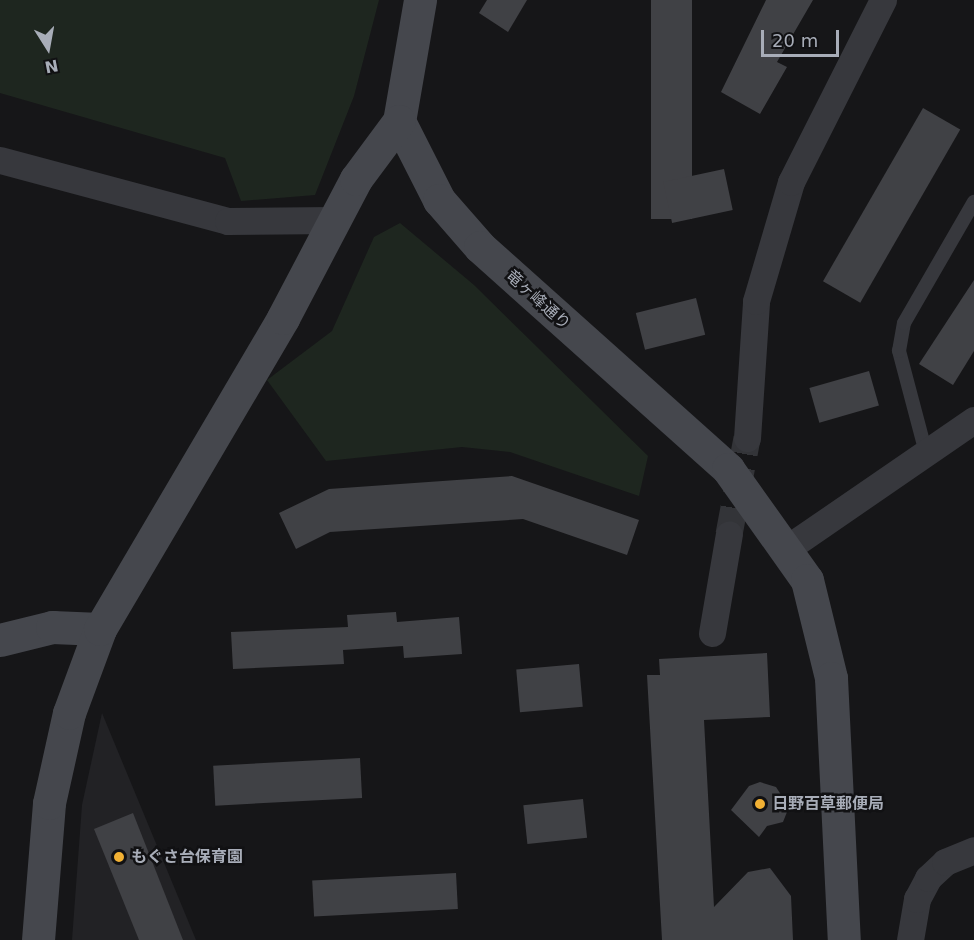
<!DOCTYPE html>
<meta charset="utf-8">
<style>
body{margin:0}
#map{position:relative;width:974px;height:940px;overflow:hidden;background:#161618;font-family:"DejaVu Sans","Noto Sans JP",sans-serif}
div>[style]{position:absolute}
.built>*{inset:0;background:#222225}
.green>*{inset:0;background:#1e261f}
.building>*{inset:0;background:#404145;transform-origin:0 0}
.street-tunnel>*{height:27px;margin-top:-13.5px;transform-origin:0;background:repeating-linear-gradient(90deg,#333438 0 27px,transparent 0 41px)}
.lane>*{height:14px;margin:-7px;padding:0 7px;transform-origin:7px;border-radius:7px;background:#37383d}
.street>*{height:27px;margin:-13.5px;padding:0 13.5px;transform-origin:13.5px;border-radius:13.5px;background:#37383d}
.secondary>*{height:33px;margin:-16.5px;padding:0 16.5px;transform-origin:16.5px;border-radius:16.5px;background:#45474d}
.dots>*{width:16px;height:16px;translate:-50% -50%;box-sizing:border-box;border:3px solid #111113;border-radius:50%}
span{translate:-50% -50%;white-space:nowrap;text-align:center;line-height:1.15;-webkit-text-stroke:5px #111113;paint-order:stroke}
.street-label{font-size:16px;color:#a8adb8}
.poi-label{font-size:16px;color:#a8adb8;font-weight:700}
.left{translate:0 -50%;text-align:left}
.north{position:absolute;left:18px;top:18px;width:60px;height:60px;-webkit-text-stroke:4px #111113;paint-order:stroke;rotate:169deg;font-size:16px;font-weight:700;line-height:24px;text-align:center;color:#a8adb8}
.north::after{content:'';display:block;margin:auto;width:21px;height:27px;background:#a8adb8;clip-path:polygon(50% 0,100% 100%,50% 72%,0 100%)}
.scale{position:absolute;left:761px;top:30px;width:78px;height:27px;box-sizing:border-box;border:3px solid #a8adb8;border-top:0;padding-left:8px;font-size:18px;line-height:21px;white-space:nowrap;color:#a8adb8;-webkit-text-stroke:4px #111113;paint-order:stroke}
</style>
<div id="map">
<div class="built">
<div style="clip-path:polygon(102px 713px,196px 940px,72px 940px,82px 805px)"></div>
</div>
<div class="green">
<div style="clip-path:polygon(0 0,379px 0,354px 96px,315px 195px,241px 201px,225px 158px,0 93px)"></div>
<div style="clip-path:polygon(400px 223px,474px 285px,648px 456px,639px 496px,510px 452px,462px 447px,326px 461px,267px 380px,332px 331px,374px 237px)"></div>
</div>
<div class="building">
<div style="clip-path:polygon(487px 0,527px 0,508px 32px,479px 13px)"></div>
<div style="left:651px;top:0;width:41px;height:219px"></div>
<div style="clip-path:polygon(766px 0,813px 0,777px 62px,787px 67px,760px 114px,721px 92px)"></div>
<div style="left:923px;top:108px;width:43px;height:200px;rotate:30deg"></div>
<div style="left:724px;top:169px;width:42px;height:62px;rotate:78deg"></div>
<div style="clip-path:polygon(974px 280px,974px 351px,953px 385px,919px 364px)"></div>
<div style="left:696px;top:298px;width:38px;height:62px;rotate:76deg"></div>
<div style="left:869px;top:371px;width:36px;height:62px;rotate:74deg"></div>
<div style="clip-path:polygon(512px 476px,639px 520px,627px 555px,523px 519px,330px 532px,296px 549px,279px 513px,329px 489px)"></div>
<div style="clip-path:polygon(396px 612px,397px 622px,459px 617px,462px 654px,404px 658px,403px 646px,343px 650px,344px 664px,233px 669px,231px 632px,348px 627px,347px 615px)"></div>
<div style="clip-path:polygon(767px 653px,770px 717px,704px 720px,714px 907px,748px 872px,770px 868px,791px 896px,793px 940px,662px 940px,647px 675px,660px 675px,659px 659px)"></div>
<div style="left:579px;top:664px;width:43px;height:63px;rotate:85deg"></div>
<div style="left:360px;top:758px;width:40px;height:147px;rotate:87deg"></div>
<div style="clip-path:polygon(760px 782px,776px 787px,789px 807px,783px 822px,767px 826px,759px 837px,731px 810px,749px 786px)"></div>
<div style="left:583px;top:799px;width:39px;height:60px;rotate:84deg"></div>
<div style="clip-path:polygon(133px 813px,183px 940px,139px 940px,94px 829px)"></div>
<div style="left:456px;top:873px;width:36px;height:144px;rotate:87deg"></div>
</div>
<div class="street-tunnel">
<div style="left:729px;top:534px;width:98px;rotate:-79.4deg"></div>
</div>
<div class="lane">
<div style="left:926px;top:453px;width:106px;rotate:-104.8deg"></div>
<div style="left:899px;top:351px;width:28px;rotate:-80deg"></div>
<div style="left:904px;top:323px;width:140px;rotate:-60deg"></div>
</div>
<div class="street">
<div style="left:0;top:160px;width:236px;rotate:15deg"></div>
<div style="left:228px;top:221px;width:106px;rotate:-0.5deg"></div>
<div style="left:747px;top:438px;width:137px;rotate:-86.2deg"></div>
<div style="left:756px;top:301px;width:124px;rotate:-73.6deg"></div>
<div style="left:791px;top:182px;width:204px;rotate:-63.2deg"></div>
<div style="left:789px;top:547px;width:224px;rotate:-34.5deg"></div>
<div style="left:712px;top:633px;width:100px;rotate:-80.3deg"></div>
<div style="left:910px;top:940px;width:42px;rotate:-80.3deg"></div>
<div style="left:917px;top:899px;width:24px;rotate:-62deg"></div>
<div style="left:928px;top:878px;width:23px;rotate:-43deg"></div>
<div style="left:945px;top:862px;width:31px;rotate:-22deg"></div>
</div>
<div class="secondary">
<div style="left:420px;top:0;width:123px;rotate:99.8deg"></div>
<div style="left:399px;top:121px;width:89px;rotate:63.1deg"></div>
<div style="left:439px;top:200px;width:62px;rotate:48.9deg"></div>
<div style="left:480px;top:247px;width:333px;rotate:41.8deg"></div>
<div style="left:728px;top:469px;width:136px;rotate:54.6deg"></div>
<div style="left:807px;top:580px;width:101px;rotate:76.2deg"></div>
<div style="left:831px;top:678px;width:262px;rotate:87.2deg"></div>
<div style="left:0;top:640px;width:54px;rotate:-14deg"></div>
<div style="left:52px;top:627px;width:48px;rotate:2.4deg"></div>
<div style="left:38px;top:940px;width:137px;rotate:-85.4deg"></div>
<div style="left:49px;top:803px;width:92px;rotate:-77.5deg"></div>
<div style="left:69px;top:713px;width:90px;rotate:-69.7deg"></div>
<div style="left:100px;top:629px;width:361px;rotate:-59.5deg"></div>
<div style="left:283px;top:318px;width:157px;rotate:-62.3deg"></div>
<div style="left:356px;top:179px;width:72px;rotate:-53.4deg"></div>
</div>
<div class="dots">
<div style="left:760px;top:804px;background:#f2b134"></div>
<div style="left:119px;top:857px;background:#f2b134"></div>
</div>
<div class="street-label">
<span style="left:538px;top:300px;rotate:42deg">竜ヶ峰通り</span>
</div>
<div class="poi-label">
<span class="left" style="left:772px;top:804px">日野百草郵便局</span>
<span class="left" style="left:131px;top:857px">もぐさ台保育園</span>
</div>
<div class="north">N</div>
<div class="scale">20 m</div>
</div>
